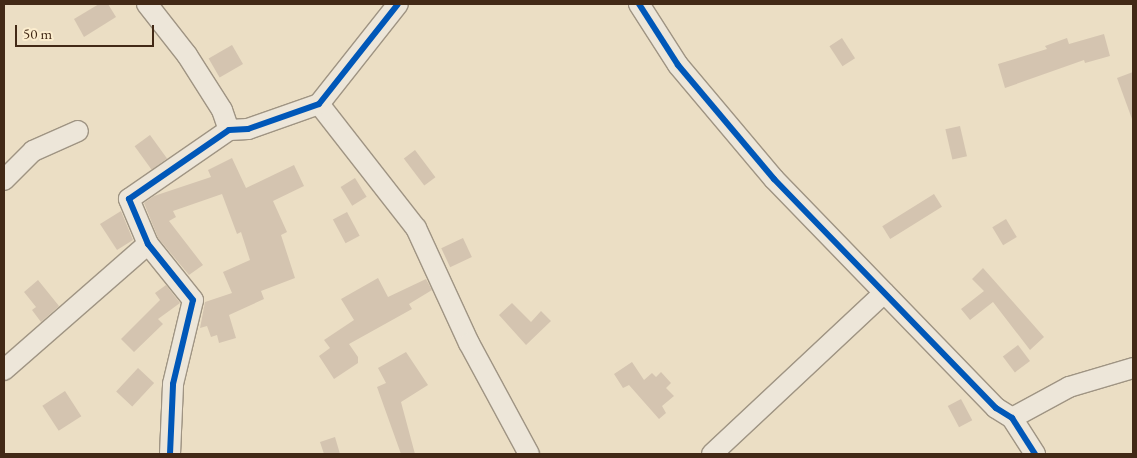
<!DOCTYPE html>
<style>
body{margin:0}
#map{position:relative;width:1137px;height:458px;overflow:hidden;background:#ebdec4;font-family:"EB Garamond",serif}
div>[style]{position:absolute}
.building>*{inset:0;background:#d4c4b0;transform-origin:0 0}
.roads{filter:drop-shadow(1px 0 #9f9483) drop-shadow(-1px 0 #9f9483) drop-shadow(0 1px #9f9483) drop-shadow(0 -1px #9f9483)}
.minor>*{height:20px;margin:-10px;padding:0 10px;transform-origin:10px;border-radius:10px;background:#ede6d9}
.cycleway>*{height:6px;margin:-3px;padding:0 3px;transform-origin:3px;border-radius:3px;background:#0057b8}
span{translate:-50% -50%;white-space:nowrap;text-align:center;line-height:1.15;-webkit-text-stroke:5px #fcedce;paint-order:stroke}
.frame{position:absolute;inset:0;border:5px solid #422916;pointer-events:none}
.scale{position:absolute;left:15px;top:25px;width:139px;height:22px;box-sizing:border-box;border:2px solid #422916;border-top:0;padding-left:6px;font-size:15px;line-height:18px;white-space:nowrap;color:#422916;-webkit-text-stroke:4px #fcedce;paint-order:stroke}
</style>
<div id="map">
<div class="building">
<div style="clip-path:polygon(99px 4px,108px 4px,116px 17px,84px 37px,74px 19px)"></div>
<div style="clip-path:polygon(1104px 34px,1110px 56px,1085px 63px,1084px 60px,1005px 88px,998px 64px,1047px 49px,1045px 46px,1067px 38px,1069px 44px)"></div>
<div style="left:842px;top:38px;width:24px;height:15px;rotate:57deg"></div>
<div style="left:232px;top:45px;width:22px;height:27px;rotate:60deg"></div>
<div style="clip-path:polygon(1133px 72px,1133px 119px,1132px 119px,1117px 78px)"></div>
<div style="left:960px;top:126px;width:31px;height:15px;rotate:77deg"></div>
<div style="left:150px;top:135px;width:29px;height:19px;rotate:54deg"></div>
<div style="left:415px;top:150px;width:34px;height:14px;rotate:53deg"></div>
<div style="clip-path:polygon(232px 158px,246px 188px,294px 165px,304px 186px,273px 201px,287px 232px,281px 235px,295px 278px,261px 291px,264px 299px,229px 315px,236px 338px,219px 343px,217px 335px,211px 337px,207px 326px,200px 328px,205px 302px,232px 293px,223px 272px,250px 260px,241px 232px,237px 234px,222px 194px,173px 211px,176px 217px,169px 221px,203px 265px,189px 275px,158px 238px,144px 203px,154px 196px,211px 177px,208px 170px)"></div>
<div style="left:355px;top:178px;width:22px;height:17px;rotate:58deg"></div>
<div style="left:934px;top:194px;width:15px;height:61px;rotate:58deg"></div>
<div style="clip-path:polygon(121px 211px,133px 240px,117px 250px,100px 224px)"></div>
<div style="left:347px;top:212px;width:27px;height:16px;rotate:62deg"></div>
<div style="left:1006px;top:219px;width:21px;height:16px;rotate:59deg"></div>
<div style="left:463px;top:238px;width:21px;height:24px;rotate:65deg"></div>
<div style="clip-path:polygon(983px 268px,1044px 337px,1030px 350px,993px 302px,970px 320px,961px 309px,984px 291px,972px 279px)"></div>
<div style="clip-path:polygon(378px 278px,388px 297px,426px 279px,432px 290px,409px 304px,412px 309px,349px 344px,358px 357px,358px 363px,334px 379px,319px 356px,330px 348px,324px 340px,354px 320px,341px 299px)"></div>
<div style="clip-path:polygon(38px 280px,59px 306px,41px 322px,32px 310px,36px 307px,24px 292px)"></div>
<div style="clip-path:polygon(166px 285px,180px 303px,158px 319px,163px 324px,134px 352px,121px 339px,160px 300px,155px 293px)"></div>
<div style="clip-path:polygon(512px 303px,531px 322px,541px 311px,551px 321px,526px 345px,499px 315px)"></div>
<div style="left:1018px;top:345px;width:20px;height:19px;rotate:53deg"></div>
<div style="clip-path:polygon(406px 352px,428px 385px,401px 402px,415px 454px,401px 454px,377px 387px,386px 383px,378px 368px)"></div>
<div style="clip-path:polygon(632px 362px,644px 380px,652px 373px,656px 377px,661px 372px,671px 383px,666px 388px,674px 396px,662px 406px,666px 413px,659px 419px,629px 385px,623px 388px,614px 374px)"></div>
<div style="left:138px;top:368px;width:22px;height:32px;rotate:43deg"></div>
<div style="left:65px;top:391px;width:30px;height:27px;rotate:57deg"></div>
<div style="left:961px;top:399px;width:24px;height:15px;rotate:62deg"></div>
<div style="clip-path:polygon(335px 437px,340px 454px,324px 454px,320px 442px)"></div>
</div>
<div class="roads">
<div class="minor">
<div style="left:147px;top:4px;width:65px;rotate:51.9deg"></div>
<div style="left:187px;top:55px;width:65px;rotate:57.5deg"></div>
<div style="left:222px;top:110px;width:21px;rotate:71deg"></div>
<div style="left:639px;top:4px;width:72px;rotate:57.4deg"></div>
<div style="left:678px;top:65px;width:149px;rotate:49.9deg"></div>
<div style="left:774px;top:179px;width:319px;rotate:45.9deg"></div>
<div style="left:996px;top:408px;width:19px;rotate:32deg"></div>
<div style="left:1012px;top:418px;width:43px;rotate:57.4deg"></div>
<div style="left:319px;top:104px;width:157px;rotate:52deg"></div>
<div style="left:416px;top:228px;width:127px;rotate:65.3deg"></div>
<div style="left:469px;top:343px;width:126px;rotate:61.6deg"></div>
<div style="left:4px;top:180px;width:41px;rotate:-45deg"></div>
<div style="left:33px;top:151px;width:49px;rotate:-24deg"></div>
<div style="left:4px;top:370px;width:191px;rotate:-41.2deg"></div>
<div style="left:1012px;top:418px;width:65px;rotate:-28.5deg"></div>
<div style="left:1069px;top:387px;width:67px;rotate:-16.5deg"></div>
<div style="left:170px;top:454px;width:70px;rotate:-87.5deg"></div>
<div style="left:173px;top:384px;width:86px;rotate:-76.6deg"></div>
<div style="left:193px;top:300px;width:72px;rotate:-128.8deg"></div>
<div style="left:148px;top:244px;width:49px;rotate:-112.9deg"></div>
<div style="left:129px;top:199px;width:121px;rotate:-34.6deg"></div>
<div style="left:229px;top:130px;width:19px;rotate:-3deg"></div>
<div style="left:248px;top:129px;width:75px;rotate:-19.4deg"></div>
<div style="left:319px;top:104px;width:127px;rotate:-51.7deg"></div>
<div style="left:712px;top:454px;width:236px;rotate:-43.1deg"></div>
</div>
</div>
<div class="cycleway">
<div style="left:639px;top:4px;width:72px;rotate:57.4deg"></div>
<div style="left:678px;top:65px;width:149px;rotate:49.9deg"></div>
<div style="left:774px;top:179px;width:319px;rotate:45.9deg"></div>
<div style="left:996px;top:408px;width:19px;rotate:32deg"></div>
<div style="left:1012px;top:418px;width:43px;rotate:57.4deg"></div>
<div style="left:170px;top:454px;width:70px;rotate:-87.5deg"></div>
<div style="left:173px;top:384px;width:86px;rotate:-76.6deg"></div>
<div style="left:193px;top:300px;width:72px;rotate:-128.8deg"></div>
<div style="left:148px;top:244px;width:49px;rotate:-112.9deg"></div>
<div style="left:129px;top:199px;width:121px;rotate:-34.6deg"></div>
<div style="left:229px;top:130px;width:19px;rotate:-3deg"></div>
<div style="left:248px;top:129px;width:75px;rotate:-19.4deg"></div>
<div style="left:319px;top:104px;width:127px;rotate:-51.7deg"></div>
</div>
<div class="frame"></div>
<div class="scale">50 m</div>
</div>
